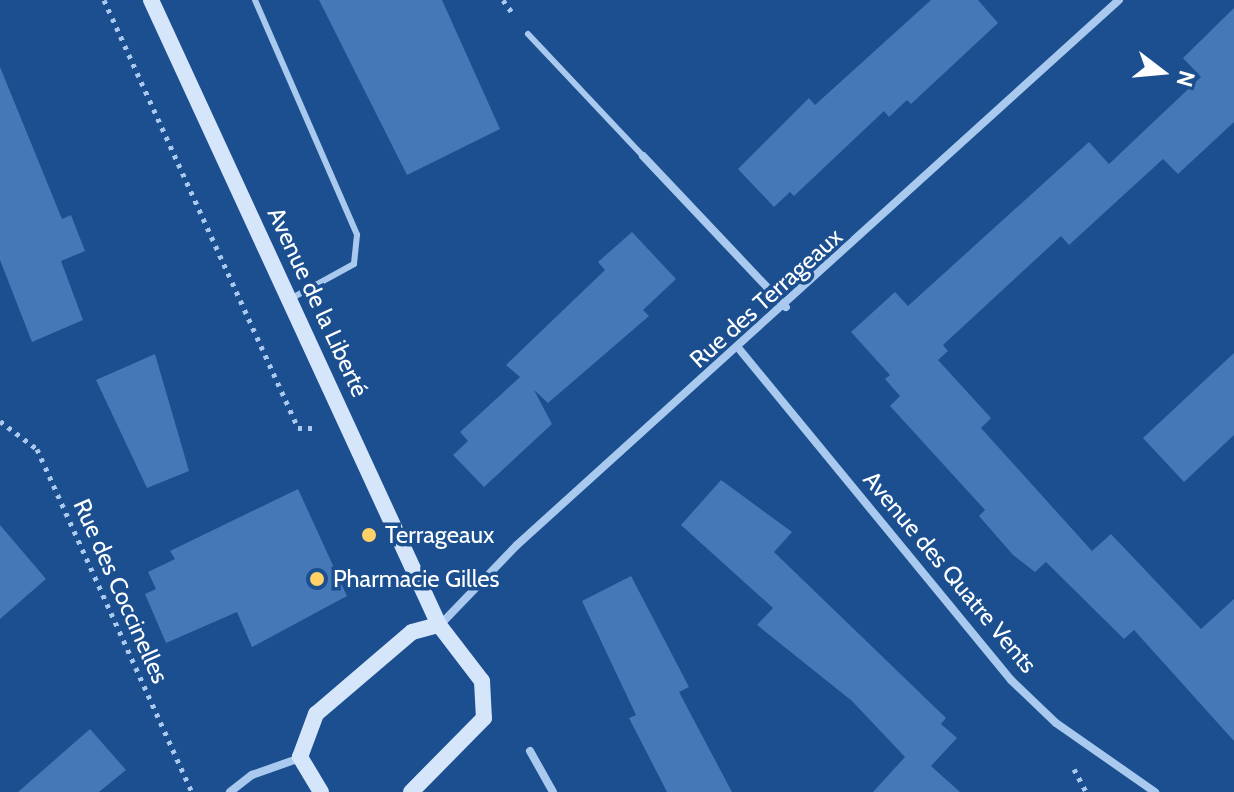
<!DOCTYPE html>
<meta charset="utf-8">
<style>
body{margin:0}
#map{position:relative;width:1234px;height:792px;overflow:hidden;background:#1b4f8f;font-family:Cabin,sans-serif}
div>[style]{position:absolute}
.building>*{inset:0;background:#4478b7}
.path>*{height:5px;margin-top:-2.5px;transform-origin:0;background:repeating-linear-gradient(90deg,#a9c9ee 0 4px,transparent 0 10px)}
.lane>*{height:6px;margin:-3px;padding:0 3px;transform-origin:3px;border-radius:3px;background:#a9c9ee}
.street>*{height:8px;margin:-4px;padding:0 4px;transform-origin:4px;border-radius:4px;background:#a9c9ee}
.secondary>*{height:16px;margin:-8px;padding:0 8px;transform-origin:8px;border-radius:8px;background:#d6e6fa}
.dots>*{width:22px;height:22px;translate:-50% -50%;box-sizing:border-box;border:4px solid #1b4f8f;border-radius:50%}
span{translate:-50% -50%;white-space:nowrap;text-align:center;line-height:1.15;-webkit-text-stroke:7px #1b4f8f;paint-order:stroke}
.street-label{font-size:24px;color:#fff}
.poi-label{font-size:24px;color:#fff}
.left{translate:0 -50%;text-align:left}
.north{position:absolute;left:1122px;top:32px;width:80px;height:80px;-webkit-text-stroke:6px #1b4f8f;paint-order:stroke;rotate:106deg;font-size:22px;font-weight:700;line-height:32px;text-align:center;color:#fff}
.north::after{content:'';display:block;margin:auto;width:28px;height:36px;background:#fff;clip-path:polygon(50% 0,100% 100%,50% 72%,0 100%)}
</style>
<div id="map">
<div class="building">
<div style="clip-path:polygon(319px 0,442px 0,500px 129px,407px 175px)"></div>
<div style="clip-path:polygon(931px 0,978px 0,998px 23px,911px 104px,907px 100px,889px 117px,884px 111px,794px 196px,790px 192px,774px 207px,738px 169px,809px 98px,815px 105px)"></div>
<div style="clip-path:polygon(1234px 8px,1234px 122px,1178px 174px,1163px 159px,1069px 245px,1061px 236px,943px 345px,948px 351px,938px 360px,991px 418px,981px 428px,1092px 551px,1111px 534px,1201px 629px,1234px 599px,1234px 741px,1134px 630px,1124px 639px,1046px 562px,1035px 572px,1013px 555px,979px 516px,985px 510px,890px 406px,900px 396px,885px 379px,890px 375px,851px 332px,895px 292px,908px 306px,1089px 142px,1109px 164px,1201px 77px,1183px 58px)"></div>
<div style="clip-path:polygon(0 67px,62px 219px,71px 215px,85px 251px,61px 261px,83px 320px,32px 342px,0 260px)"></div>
<div style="clip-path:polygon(632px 232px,676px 279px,643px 310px,649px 316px,548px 403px,534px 390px,552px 424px,484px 487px,453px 455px,468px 441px,460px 432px,520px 377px,506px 365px,605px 270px,598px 262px)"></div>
<div style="clip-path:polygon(1234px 353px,1234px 435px,1184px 482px,1143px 438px)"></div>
<div style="clip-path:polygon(155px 354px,189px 471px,147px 488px,96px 380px)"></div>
<div style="clip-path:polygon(721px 480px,792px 532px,774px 552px,946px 718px,941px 724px,957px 738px,931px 766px,960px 792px,873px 792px,905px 757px,852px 701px,757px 625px,773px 608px,681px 525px)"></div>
<div style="clip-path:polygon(298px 489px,347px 596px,252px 647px,237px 612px,166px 643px,145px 594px,156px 589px,148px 572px,175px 559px,170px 551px)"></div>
<div style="clip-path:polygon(0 525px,46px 579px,0 619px)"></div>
<div style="clip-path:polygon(631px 576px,689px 687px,679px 692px,732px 792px,667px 792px,629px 718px,636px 715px,582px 601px)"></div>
<div style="clip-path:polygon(90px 729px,126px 770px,99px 792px,18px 792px)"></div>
</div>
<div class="path">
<div style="left:104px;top:0;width:470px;rotate:65.6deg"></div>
<div style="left:298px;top:428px;width:17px"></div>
<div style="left:503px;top:0;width:17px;rotate:54deg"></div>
<div style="left:0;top:421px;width:46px;rotate:37.1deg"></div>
<div style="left:37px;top:449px;width:376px;rotate:65.7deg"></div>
<div style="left:1074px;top:769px;width:26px;rotate:62deg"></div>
</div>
<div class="lane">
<div style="left:255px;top:0;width:256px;rotate:66.5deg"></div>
<div style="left:357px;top:235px;width:29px;rotate:96deg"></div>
<div style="left:354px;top:264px;width:73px;rotate:151.3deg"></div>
<div style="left:528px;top:34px;width:168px;rotate:46.7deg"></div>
</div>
<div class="street">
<div style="left:643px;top:156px;width:208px;rotate:46.6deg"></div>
<div style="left:740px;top:350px;width:427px;rotate:50.6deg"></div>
<div style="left:1011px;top:680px;width:62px;rotate:43.7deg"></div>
<div style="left:1056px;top:723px;width:121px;rotate:34.9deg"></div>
<div style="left:440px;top:625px;width:111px;rotate:-46.1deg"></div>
<div style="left:517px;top:545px;width:812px;rotate:-42.16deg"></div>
<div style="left:530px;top:751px;width:47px;rotate:60.7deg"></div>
<div style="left:230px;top:792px;width:28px;rotate:-38deg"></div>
<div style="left:252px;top:775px;width:51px;rotate:-19.5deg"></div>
</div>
<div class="secondary">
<div style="left:151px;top:0;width:688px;rotate:65.26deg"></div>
<div style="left:439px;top:625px;width:71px;rotate:52.5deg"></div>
<div style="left:482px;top:681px;width:37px;rotate:87deg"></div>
<div style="left:484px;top:718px;width:104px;rotate:134.6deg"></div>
<div style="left:321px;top:792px;width:41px;rotate:-121deg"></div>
<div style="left:300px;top:757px;width:46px;rotate:-69.6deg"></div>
<div style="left:316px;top:714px;width:126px;rotate:-40.5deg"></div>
<div style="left:412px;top:632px;width:28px;rotate:-15deg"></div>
</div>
<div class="dots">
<div style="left:369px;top:535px;background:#ffd166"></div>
<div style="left:317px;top:579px;background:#ffd166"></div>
</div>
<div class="street-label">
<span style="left:766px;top:298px;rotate:-42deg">Rue des Terrageaux</span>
<span style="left:318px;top:302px;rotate:65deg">Avenue de la Liberté</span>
<span style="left:950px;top:572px;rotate:50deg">Avenue des Quatre Vents</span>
<span style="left:121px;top:591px;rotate:66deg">Rue des Coccinelles</span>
</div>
<div class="poi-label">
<span class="left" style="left:385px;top:535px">Terrageaux</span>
<span class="left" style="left:333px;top:579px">Pharmacie Gilles</span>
</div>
<div class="north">N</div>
</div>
